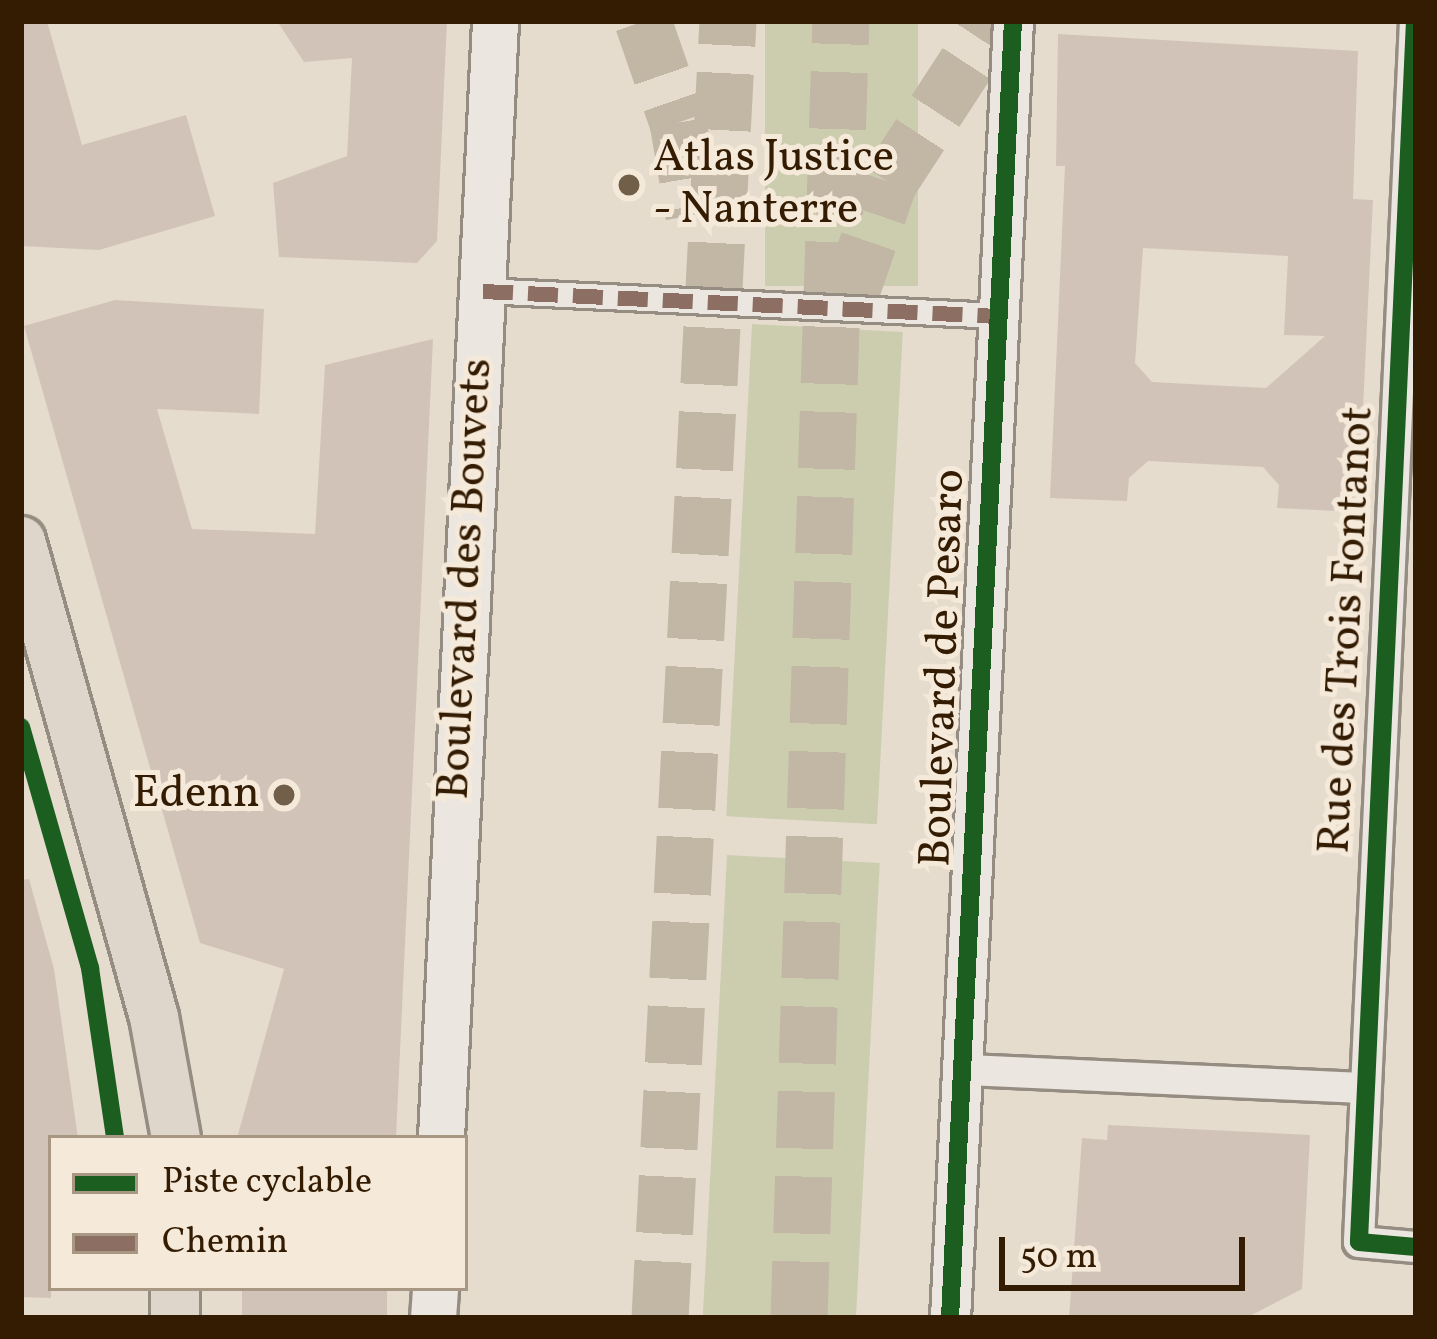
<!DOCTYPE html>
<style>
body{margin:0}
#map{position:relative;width:1437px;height:1339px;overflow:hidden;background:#e5dcce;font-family:Vollkorn,serif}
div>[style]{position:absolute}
.green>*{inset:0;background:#cccdaf;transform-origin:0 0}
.building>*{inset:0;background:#d2c3b9;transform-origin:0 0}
.motorway-tunnel>*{height:57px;margin-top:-28.5px;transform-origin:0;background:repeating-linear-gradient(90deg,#c2b6a5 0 57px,transparent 0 85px)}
.roads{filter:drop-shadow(3px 0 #958c82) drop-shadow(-3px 0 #958c82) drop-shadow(0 3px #958c82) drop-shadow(0 -3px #958c82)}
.pedestrian>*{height:24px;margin:-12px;padding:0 12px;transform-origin:12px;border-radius:12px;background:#ebe6df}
.minor>*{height:30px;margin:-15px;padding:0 15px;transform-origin:15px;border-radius:15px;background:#ebe6df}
.tertiary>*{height:39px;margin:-19.5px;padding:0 19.5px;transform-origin:19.5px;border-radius:19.5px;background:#ebe6df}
.secondary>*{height:45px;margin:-22.5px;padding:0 22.5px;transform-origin:22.5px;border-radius:22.5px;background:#ebe6df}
.primary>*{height:48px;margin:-24px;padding:0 24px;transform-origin:24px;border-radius:24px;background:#ded6ca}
.quiet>*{height:15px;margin-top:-7.5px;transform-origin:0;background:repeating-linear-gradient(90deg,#8d6e63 0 30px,transparent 0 45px)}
.cycleway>*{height:18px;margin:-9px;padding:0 9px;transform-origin:9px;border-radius:9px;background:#1b5e20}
.dots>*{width:33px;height:33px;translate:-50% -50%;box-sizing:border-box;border:6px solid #f5e9d9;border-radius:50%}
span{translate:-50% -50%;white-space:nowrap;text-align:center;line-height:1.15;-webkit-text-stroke:10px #f5e9d9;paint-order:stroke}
.poi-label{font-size:45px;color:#341c03}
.left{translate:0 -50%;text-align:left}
.right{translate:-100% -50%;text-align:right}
.street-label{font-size:45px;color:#341c03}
.frame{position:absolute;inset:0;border:24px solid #341c03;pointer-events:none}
.legend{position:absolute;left:48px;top:1135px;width:420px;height:156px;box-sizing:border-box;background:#f5e9d9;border:3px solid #a89783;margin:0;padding:15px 21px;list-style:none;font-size:36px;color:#341c03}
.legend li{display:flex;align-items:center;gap:24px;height:60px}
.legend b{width:60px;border:3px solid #a89783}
.scale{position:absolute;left:999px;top:1237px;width:246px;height:54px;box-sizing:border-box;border:6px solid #341c03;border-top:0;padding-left:15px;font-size:36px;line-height:42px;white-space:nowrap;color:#341c03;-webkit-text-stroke:9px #f5e9d9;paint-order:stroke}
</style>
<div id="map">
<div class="green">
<div style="left:765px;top:21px;width:153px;height:265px"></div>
<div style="left:752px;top:324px;width:151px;height:493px;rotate:3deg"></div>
<div style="left:727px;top:855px;width:153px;height:464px;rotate:3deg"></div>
</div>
<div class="building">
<div style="clip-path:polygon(21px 21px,47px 21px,82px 145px,186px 115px,215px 216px,99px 250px,21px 246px)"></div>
<div style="clip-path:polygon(277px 21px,447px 21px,437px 241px,417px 263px,279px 257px,273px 183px,347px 156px,352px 58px,304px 62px)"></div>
<div style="clip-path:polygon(evenodd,1058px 34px,1358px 51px,1353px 199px,1373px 200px,1358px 512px,1277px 508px,1279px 485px,1263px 467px,1148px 461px,1129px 478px,1127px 501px,1050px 498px,1065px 166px,1056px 166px,1058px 34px,1143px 248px,1288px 256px,1284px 335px,1325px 336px,1266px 388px,1152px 382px,1135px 363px,1143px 248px)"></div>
<div style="clip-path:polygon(115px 300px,264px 309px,259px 414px,157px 409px,192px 529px,315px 534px,325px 365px,433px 339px,396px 1138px,237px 1138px,284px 969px,200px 943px,24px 326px)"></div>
<div style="clip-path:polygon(29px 879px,54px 969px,78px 1138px,51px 1138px,51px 1298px,21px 1297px,21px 880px)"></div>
<div style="clip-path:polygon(1108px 1125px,1310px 1135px,1302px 1289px,1246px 1318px,1069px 1318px,1082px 1138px,1107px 1140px)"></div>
<div style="left:242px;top:1288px;width:145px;height:30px"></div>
</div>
<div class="motorway-tunnel">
<div style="left:643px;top:21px;width:107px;rotate:70.9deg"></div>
<div style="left:678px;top:122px;width:94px;rotate:80.2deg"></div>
<div style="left:850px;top:295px;width:120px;rotate:-71deg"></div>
<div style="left:889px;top:182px;width:192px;rotate:-56.9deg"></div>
<div style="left:660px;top:1318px;width:1299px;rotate:-87deg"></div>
<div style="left:799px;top:1318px;width:1298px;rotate:-88.15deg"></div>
</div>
<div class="roads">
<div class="pedestrian">
<div style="left:483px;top:291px;width:516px;rotate:2.78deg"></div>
</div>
<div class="minor">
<div style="left:1415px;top:21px;width:1222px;rotate:92.63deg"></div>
<div style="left:1359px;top:1242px;width:57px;rotate:5deg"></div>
<div style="left:966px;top:1070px;width:398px;rotate:2.6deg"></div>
</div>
<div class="tertiary">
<div style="left:950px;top:1318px;width:1299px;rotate:-87.22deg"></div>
</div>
<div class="secondary">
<div style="left:441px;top:1138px;width:1118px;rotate:-87.23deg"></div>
<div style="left:433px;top:1318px;width:30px;rotate:-86deg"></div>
</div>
<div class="primary">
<div style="left:21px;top:541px;width:494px;rotate:74.4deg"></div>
<div style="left:154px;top:1017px;width:123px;rotate:79.7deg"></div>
<div style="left:175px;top:1318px;width:30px;rotate:-90deg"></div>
</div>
</div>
<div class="quiet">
<div style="left:483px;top:291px;width:516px;rotate:2.78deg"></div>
</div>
<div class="cycleway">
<div style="left:1415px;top:21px;width:1222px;rotate:92.63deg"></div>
<div style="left:1359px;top:1242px;width:57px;rotate:5deg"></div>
<div style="left:21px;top:727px;width:251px;rotate:74deg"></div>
<div style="left:90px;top:968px;width:172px;rotate:81.6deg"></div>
<div style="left:950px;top:1318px;width:1299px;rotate:-87.22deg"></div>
</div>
<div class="dots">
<div style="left:629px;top:185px;background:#725f4a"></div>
<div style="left:284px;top:795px;background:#725f4a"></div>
</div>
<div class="poi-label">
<span class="left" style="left:653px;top:185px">Atlas Justice<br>- Nanterre</span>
<span class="right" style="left:260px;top:795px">Edenn</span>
</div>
<div class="street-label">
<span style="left:467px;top:579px;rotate:-87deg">Boulevard des Bouvets</span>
<span style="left:1348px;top:630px;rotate:-87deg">Rue des Trois Fontanot</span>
<span style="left:944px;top:668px;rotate:-88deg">Boulevard de Pesaro</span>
</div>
<div class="frame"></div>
<ul class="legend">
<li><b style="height:15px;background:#1b5e20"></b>Piste cyclable</li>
<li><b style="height:15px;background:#8d6e63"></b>Chemin</li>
</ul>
<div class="scale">50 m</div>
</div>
